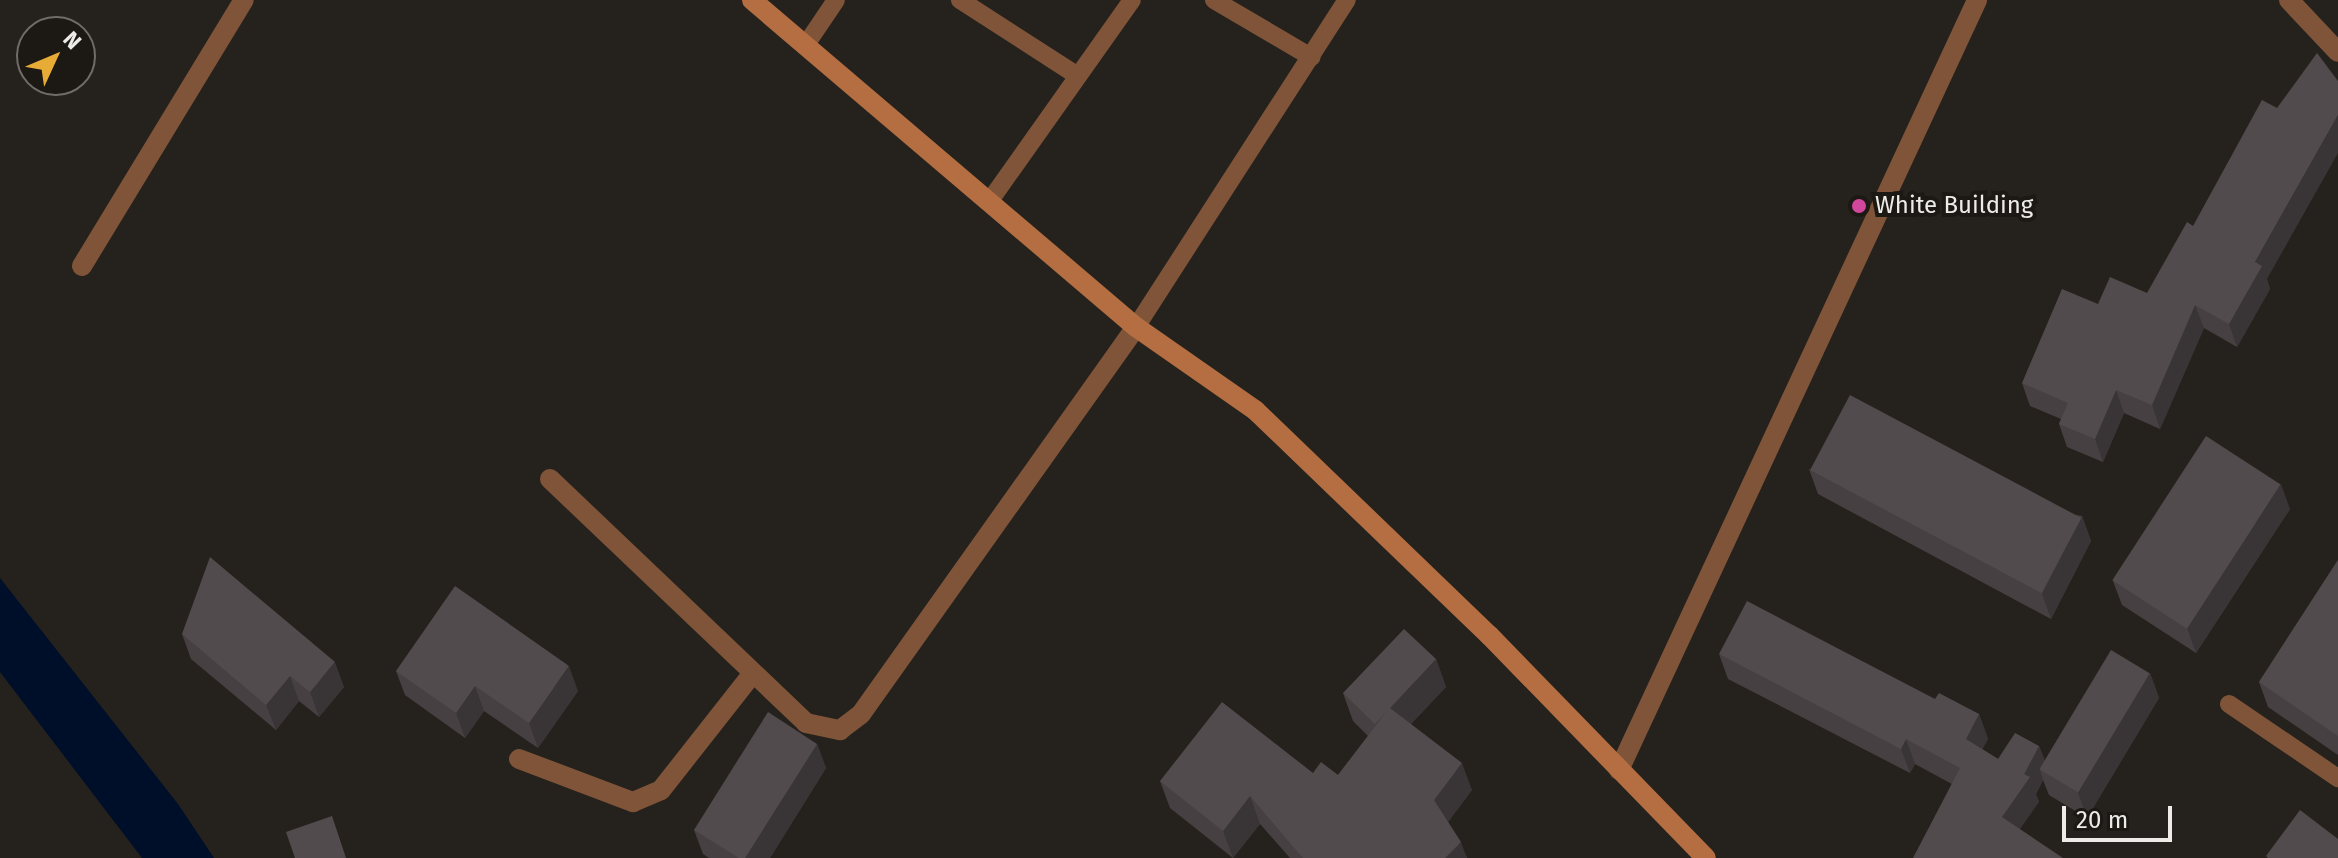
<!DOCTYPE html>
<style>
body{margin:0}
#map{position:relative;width:2338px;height:858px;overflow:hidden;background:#25221d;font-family:"Fira Sans",sans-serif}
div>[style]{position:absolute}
.water>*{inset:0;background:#000f29}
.lane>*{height:18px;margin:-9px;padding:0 9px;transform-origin:9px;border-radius:9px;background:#805439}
.street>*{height:20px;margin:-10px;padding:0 10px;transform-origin:10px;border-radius:10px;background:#805439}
.secondary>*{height:20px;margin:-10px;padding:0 10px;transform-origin:10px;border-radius:10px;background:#b46e41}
.wall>*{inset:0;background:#474042}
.shaded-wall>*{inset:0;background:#393436}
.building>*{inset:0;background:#524b4d;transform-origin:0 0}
.dots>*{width:22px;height:22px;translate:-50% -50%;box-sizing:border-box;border:4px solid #1c1914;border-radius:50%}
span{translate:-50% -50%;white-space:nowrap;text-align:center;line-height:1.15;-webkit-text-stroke:8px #1c1914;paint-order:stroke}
.poi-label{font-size:24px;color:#eeece9}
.left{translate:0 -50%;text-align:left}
.north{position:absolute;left:16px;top:16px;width:80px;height:80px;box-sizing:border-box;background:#1c1914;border:2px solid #706d69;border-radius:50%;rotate:46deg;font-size:22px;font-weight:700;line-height:32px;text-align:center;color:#eeece9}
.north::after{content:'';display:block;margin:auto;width:28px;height:36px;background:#e7ac36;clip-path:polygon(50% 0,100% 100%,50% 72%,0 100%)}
.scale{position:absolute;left:2062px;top:806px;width:110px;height:36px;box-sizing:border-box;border:4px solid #eeece9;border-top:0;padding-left:10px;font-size:24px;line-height:28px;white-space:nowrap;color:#eeece9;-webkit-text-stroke:6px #1c1914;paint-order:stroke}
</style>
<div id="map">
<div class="water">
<div style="clip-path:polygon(0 578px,178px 804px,214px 858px,142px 858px,0 672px)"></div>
</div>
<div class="lane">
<div style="left:960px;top:0;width:140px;rotate:32.8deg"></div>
<div style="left:1214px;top:0;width:113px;rotate:30.4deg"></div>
<div style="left:805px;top:46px;width:55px;rotate:-56deg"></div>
<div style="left:989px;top:202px;width:247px;rotate:-54.7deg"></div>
<div style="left:1136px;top:327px;width:389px;rotate:-57.2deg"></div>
<div style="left:2229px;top:704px;width:132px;rotate:34.2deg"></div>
</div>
<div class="street">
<div style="left:2289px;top:0;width:71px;rotate:46.7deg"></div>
<div style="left:82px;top:266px;width:311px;rotate:-58.7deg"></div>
<div style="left:550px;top:479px;width:354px;rotate:43.6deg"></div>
<div style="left:806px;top:723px;width:35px;rotate:12deg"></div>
<div style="left:840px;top:730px;width:26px;rotate:-37deg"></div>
<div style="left:861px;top:714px;width:475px;rotate:-54.6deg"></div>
<div style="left:519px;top:759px;width:122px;rotate:20.7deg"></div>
<div style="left:633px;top:802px;width:30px;rotate:-23deg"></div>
<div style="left:661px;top:790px;width:149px;rotate:-51.8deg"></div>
<div style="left:1619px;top:770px;width:849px;rotate:-65.06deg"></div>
</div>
<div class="secondary">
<div style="left:752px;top:0;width:504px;rotate:40.42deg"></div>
<div style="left:1136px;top:327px;width:145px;rotate:34.9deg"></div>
<div style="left:1255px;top:410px;width:325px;rotate:43.9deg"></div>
<div style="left:1489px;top:635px;width:311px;rotate:45.8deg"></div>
</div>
<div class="wall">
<div style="clip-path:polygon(2267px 279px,2270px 289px,2237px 347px,2204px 328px,2160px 429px,2124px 413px,2103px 462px,2067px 447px,2059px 424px,2061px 419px,2030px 406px,2022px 383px,2098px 304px,2147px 293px)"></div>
<div style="clip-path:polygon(1809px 469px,2082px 516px,2091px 541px,2051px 619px,1818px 494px)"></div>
<div style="clip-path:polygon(2290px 509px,2196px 653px,2122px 605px,2113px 581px)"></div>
<div style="clip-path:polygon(2338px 560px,2338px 755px,2268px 707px,2259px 682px)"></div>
<div style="clip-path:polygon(182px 634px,344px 687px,319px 717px,299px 701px,276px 730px,191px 659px)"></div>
<div style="clip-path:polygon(1719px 654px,1935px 699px,1979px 714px,1988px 739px,1982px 749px,1998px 759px,2039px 746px,2045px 761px,2150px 673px,2159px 698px,2087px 818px,2049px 795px,2043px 780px,2036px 794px,2039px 802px,1952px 784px,1915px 764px,1910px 773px,1728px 679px)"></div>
<div style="clip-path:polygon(1436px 659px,1446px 687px,1411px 724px,1472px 790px,1448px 822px,1467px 858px,1290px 858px,1260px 824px,1233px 858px,1170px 808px,1160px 781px,1338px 775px,1368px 736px,1353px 721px,1343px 693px)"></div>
<div style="clip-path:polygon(396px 671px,578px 691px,538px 748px,484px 711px,465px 738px,405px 695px)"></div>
<div style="clip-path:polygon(817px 744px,826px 768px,770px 858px,709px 858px,703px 854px,694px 830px)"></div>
</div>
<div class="shaded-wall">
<div style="clip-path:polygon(2338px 115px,2338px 153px,2267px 279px,2270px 289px,2237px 347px,2229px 324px,2255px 262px)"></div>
<div style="clip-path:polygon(2195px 305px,2204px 328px,2160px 429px,2152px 405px)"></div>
<div style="clip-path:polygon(2116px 390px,2124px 413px,2103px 462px,2095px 439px)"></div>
<div style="clip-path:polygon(2281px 484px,2290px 509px,2196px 653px,2187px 628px)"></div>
<div style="clip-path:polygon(2082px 516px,2091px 541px,2051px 619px,2042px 594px)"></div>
<div style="clip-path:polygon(1436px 659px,1446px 687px,1400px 735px,1390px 708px)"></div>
<div style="clip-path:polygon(335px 662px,344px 687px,319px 717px,310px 692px)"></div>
<div style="clip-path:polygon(569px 666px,578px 691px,538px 748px,529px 723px)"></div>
<div style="clip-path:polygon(2150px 673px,2159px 698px,2087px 818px,2078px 793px)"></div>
<div style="clip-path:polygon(290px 676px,299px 701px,276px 730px,266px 705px)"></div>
<div style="clip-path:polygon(475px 686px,484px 711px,465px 738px,456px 713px)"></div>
<div style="clip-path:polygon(1979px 714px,1988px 739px,1975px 764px,1966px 739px)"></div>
<div style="clip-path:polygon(1906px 739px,1915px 764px,1910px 773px,1901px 749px)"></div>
<div style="clip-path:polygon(817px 744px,826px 768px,770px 858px,745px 858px)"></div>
<div style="clip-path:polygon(2039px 746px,2048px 770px,2040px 770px,2043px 780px,2036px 794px,2039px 802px,2011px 842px,2002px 817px)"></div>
<div style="clip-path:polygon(1462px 763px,1472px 790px,1444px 827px,1434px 800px)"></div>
<div style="clip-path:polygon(1250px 796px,1260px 824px,1233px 858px,1223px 831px)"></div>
<div style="clip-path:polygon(1461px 842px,1467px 858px,1445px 858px)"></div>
</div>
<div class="building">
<div style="clip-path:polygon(2317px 53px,2338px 81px,2338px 115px,2255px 262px,2262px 266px,2229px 324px,2195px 305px,2152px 405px,2116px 390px,2095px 439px,2059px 424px,2068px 403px,2022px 383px,2062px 289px,2098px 304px,2110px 277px,2147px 293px,2187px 222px,2193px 226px,2262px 100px,2277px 108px)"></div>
<div style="left:1850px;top:395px;width:262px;height:85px;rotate:28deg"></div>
<div style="left:2206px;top:436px;width:89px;height:172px;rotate:33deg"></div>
<div style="clip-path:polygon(210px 557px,335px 662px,310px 692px,290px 676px,266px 705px,182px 634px)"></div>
<div style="clip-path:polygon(2338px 560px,2338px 736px,2259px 682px)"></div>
<div style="clip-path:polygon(455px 586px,569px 666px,529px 723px,475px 686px,456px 713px,396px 671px)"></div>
<div style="clip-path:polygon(1747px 601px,1935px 699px,1939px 693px,1979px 714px,1966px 739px,1998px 759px,2015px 733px,2039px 746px,2024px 774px,2030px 777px,2002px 817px,2063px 858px,1913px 858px,1960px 768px,1906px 739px,1901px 749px,1719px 654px)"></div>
<div style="clip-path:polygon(1404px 629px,1436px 659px,1390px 708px,1462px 763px,1434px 800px,1461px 842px,1445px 858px,1303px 858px,1250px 796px,1223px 831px,1160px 781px,1222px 702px,1313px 773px,1321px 762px,1338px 775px,1387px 711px,1375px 724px,1343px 693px)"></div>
<div style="left:2111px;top:650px;width:45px;height:139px;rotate:31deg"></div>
<div style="clip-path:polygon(768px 712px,817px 744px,745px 858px,739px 858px,694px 830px)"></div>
<div style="clip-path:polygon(2300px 810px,2338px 839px,2338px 858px,2268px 858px,2266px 856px)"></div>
<div style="clip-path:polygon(332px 816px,346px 858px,295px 858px,286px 832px)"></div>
</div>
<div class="dots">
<div style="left:1859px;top:206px;background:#d1479c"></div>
</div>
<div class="poi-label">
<span class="left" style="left:1875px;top:206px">White Building</span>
</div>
<div class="north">N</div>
<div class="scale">20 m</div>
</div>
